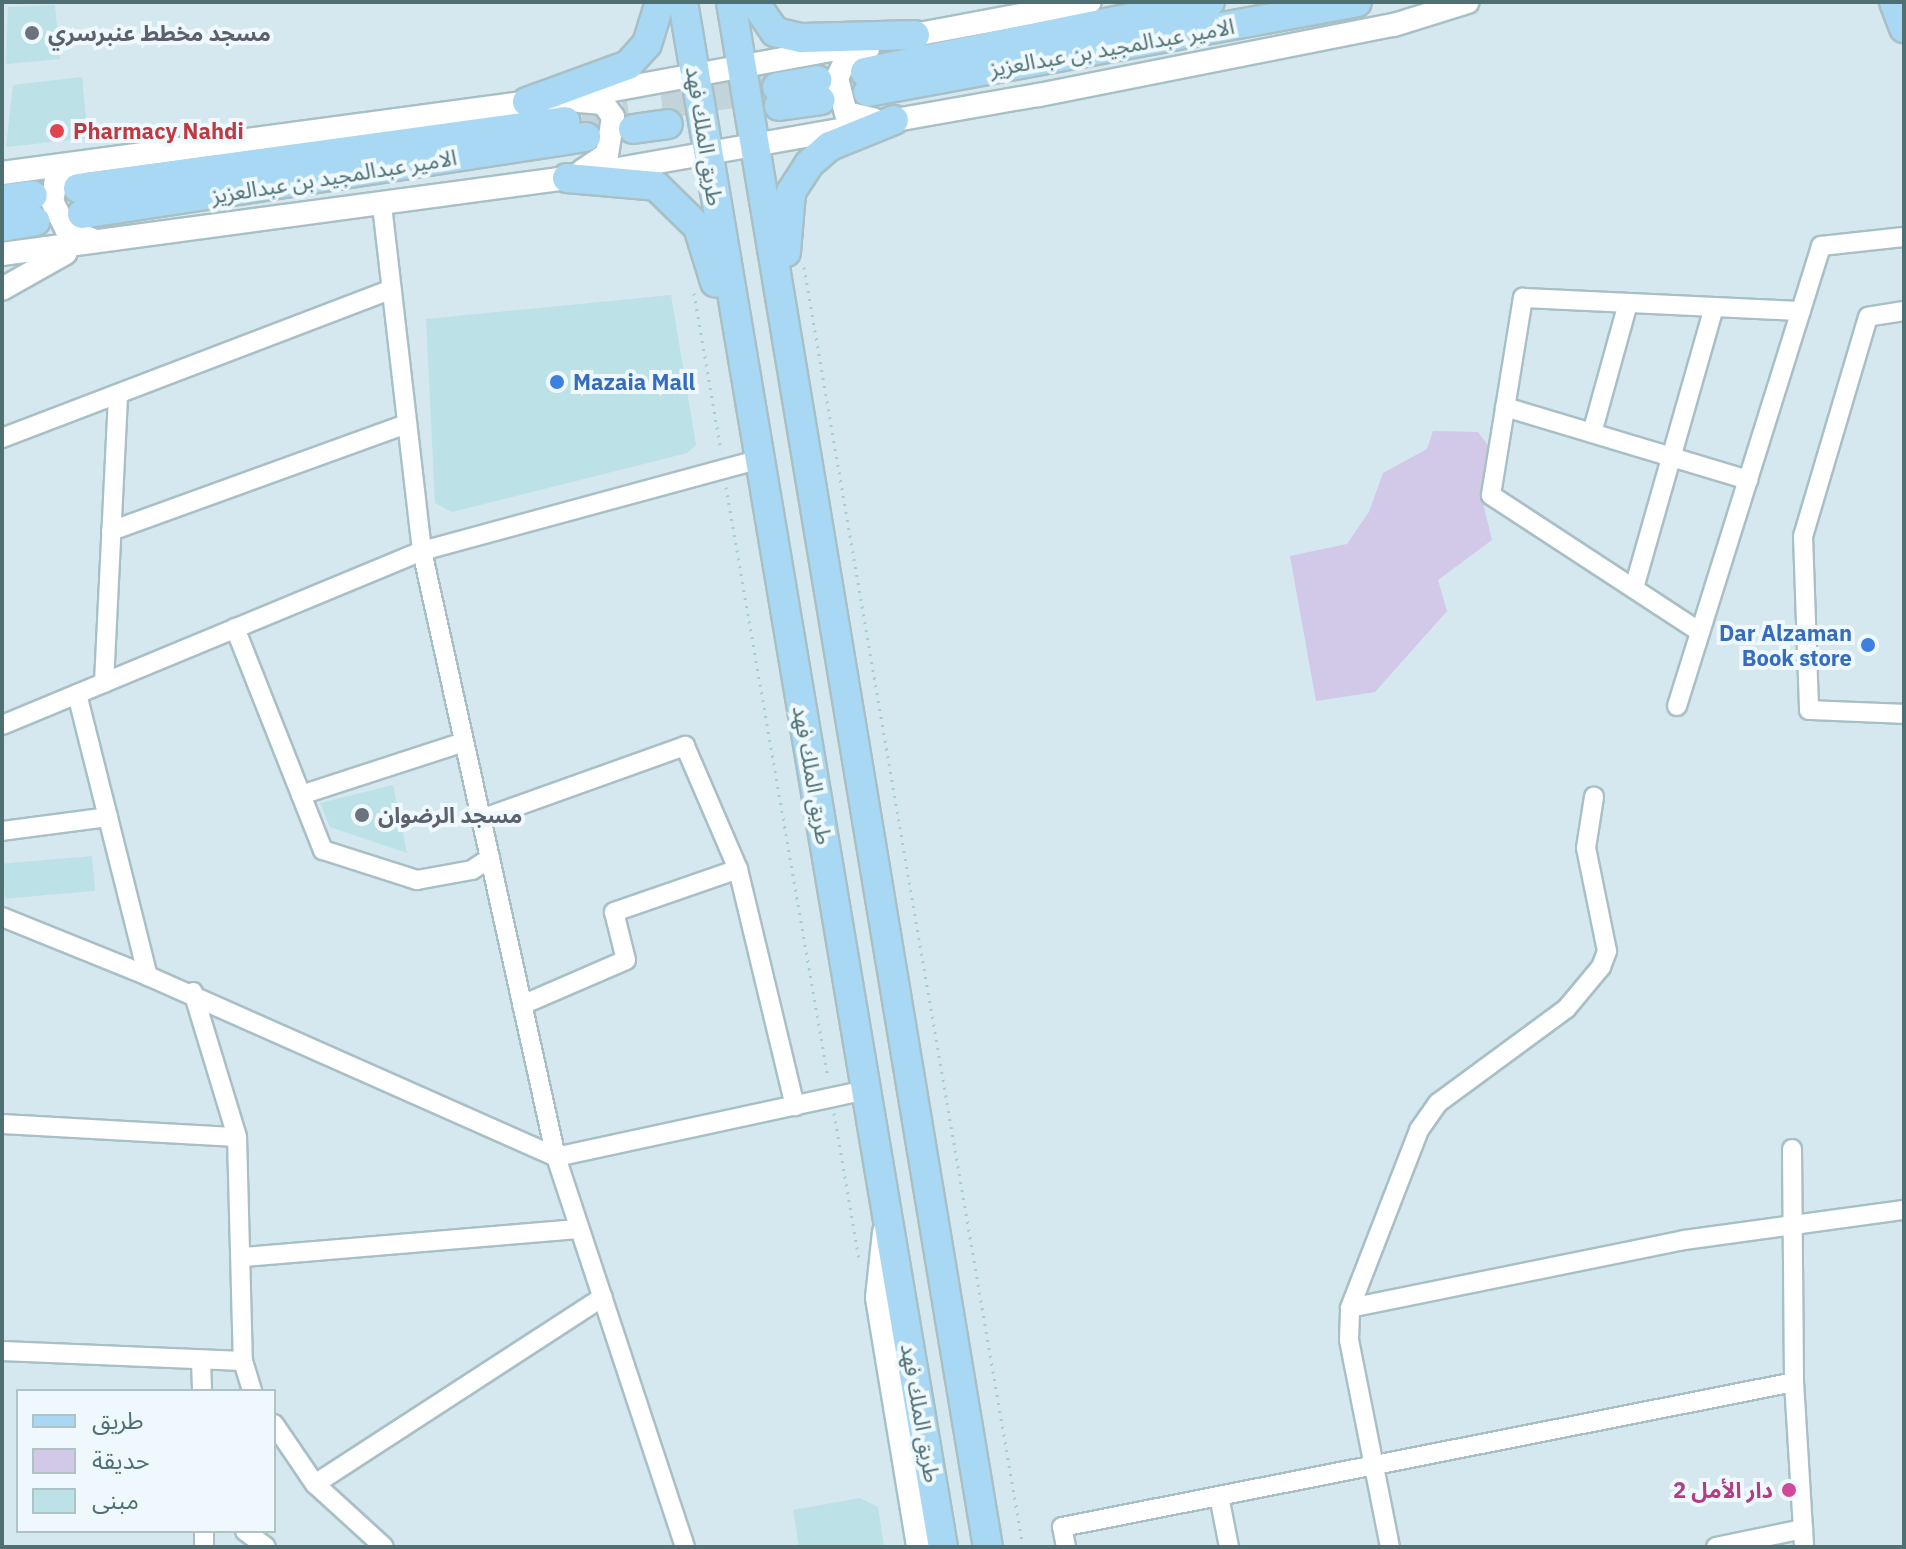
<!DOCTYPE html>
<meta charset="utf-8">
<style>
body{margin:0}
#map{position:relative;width:1906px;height:1549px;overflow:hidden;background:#e9f4fb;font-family:"IBM Plex Sans","Noto Sans Arabic",sans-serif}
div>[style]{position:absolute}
.residential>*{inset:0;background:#d5e7ef}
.green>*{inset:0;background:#d2c8e7}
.building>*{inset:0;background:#bce1e7;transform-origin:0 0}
.primary-tunnel>*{height:28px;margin-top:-14px;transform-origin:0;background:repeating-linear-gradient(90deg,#c2d3d9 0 28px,transparent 0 42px)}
.path>*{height:3px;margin-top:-1.5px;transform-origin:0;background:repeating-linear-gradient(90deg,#a6cdd3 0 2px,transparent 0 8px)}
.roads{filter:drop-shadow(2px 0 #a8c0c5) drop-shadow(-2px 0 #a8c0c5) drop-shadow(0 2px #a8c0c5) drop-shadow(0 -2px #a8c0c5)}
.minor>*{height:18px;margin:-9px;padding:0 9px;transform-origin:9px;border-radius:9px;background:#fff}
.tertiary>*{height:22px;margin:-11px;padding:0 11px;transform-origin:11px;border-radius:11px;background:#fff}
.primary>*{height:28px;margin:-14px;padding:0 14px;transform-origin:14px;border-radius:14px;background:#a8d8f3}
.dots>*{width:22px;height:22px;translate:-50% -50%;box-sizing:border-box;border:4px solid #eff9fd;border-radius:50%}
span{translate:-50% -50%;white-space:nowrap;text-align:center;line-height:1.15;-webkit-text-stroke:8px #eff9fd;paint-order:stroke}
.worship-label{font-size:22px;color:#5b616d;font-weight:700}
.left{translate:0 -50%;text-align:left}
.street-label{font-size:22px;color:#4f7073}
.health-label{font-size:22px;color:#be3a42;font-weight:700}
.shop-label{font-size:22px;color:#366cbe;font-weight:700}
.right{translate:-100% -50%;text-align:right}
.hotel-label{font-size:22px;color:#b23c85;font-weight:700}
.frame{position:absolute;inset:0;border:4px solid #4f7073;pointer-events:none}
.legend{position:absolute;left:16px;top:1389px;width:260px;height:144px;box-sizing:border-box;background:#eff9fd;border:2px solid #afc2c6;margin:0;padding:10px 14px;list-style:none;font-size:24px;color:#4f7073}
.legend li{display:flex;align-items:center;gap:16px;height:40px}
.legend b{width:40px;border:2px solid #afc2c6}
</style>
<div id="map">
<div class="residential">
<div style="clip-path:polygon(evenodd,2px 2px,1904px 2px,1904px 1547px,2px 1547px,2px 2px,18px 1391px,274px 1391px,274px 1531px,18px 1531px,18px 1391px)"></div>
</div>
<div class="green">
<div style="clip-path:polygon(1433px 431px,1478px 432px,1490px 448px,1482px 499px,1492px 540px,1438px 580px,1447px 611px,1375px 692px,1316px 701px,1290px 556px,1347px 544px,1369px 512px,1383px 473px,1427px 449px)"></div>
</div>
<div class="building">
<div style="clip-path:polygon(55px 5px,60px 59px,6px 64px,8px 7px)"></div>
<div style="clip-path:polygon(82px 77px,88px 138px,6px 147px,13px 85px)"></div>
<div style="clip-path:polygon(671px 295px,696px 445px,687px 453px,452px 512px,435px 503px,426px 319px)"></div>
<div style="clip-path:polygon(393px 785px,407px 853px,330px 827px,320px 803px)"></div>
<div style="left:92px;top:856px;width:35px;height:90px;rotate:85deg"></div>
<div style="clip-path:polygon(860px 1498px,878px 1507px,884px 1547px,799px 1547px,793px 1510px)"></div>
</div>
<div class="primary-tunnel">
<div style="left:662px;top:105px;width:116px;rotate:-8.9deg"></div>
<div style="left:582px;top:118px;width:47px;rotate:-8.7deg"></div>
</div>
<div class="path">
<div style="left:804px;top:267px;width:1299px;rotate:80.29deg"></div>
<div style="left:694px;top:293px;width:160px;rotate:80.3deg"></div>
<div style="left:726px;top:487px;width:600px;rotate:80.21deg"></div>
<div style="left:834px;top:1113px;width:149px;rotate:80.3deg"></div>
</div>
<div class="roads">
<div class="minor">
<div style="left:1904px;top:311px;width:36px;rotate:171deg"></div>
<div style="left:1868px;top:317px;width:228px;rotate:106.5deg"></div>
<div style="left:1803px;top:536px;width:174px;rotate:88deg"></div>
<div style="left:1809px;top:710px;width:95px;rotate:2.4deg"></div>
<div style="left:1505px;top:407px;width:254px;rotate:16.7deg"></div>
<div style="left:1592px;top:433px;width:135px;rotate:-74.5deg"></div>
<div style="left:2px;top:438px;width:417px;rotate:-20.9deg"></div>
<div style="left:111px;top:531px;width:315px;rotate:-19.9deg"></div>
<div style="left:1634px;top:588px;width:292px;rotate:-74.1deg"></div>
<div style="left:235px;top:628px;width:239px;rotate:68.4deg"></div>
<div style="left:323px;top:850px;width:99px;rotate:17.7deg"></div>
<div style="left:417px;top:880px;width:56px;rotate:-10.3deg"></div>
<div style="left:472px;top:870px;width:22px;rotate:-34deg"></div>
<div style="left:1700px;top:632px;width:250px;rotate:-146.8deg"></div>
<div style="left:1491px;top:495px;width:200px;rotate:-80.8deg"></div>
<div style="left:1523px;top:298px;width:278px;rotate:2.7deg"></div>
<div style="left:104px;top:683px;width:289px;rotate:-87.2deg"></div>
<div style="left:77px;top:694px;width:291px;rotate:75.9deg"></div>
<div style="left:148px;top:976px;width:446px;rotate:23.9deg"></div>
<div style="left:556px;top:1157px;width:621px;rotate:-102.47deg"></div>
<div style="left:422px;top:551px;width:350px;rotate:-96.6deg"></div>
<div style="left:1677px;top:706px;width:482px;rotate:-72.6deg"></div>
<div style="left:1821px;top:246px;width:83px;rotate:-6.2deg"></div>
<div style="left:2px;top:725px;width:455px;rotate:-22.5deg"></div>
<div style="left:422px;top:551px;width:350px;rotate:-15.2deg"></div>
<div style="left:301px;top:795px;width:171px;rotate:-18deg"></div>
<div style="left:481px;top:819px;width:217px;rotate:-19.7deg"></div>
<div style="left:685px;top:746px;width:134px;rotate:66.7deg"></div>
<div style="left:738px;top:869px;width:244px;rotate:76.5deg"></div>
<div style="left:2px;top:831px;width:107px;rotate:-7.5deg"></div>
<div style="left:2px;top:917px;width:157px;rotate:22deg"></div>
<div style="left:193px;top:992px;width:152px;rotate:73.1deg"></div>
<div style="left:237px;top:1137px;width:224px;rotate:88.5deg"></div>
<div style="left:243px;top:1361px;width:31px;rotate:73deg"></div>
<div style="left:522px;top:1005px;width:113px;rotate:-23.4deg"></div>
<div style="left:626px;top:960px;width:49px;rotate:-104deg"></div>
<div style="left:614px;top:912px;width:131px;rotate:-19.1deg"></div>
<div style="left:2px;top:1124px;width:235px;rotate:3.2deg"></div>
<div style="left:1792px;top:1149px;width:233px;rotate:89.5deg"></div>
<div style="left:244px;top:1257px;width:335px;rotate:-4.8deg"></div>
<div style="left:1350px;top:1308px;width:191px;rotate:-68.8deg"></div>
<div style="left:1419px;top:1130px;width:33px;rotate:-55deg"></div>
<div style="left:1438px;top:1103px;width:159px;rotate:-36.3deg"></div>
<div style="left:1566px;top:1009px;width:55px;rotate:-50.2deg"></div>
<div style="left:1601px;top:967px;width:17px;rotate:-69deg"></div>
<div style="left:1607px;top:951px;width:105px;rotate:-101.5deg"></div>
<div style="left:1586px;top:848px;width:52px;rotate:-81.1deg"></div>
<div style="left:2px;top:1351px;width:241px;rotate:2.4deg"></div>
<div style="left:201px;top:1360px;width:31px;rotate:88deg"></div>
<div style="left:274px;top:1424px;width:73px;rotate:55.7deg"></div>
<div style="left:315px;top:1484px;width:93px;rotate:42.4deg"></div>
<div style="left:315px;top:1484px;width:343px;rotate:-33deg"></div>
<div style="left:1219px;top:1496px;width:52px;rotate:78.9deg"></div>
<div style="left:245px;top:1531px;width:26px;rotate:37deg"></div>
<div style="left:204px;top:1547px;width:16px;rotate:-90deg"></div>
<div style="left:685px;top:1547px;width:411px;rotate:-108.3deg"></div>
<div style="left:556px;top:1157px;width:317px;rotate:-12.2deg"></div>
<div style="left:1066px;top:1547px;width:20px;rotate:-101deg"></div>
<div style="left:1062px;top:1527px;width:746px;rotate:-11.2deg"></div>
<div style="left:1794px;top:1382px;width:165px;rotate:86.5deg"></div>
<div style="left:1390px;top:1547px;width:211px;rotate:-101.2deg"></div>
<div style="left:1349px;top:1340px;width:32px;rotate:-88deg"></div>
<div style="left:1350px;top:1308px;width:341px;rotate:-11.5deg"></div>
<div style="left:1684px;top:1240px;width:222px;rotate:-7.8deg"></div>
<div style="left:1716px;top:1547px;width:89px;rotate:-11.7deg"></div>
</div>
<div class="tertiary">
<div style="left:898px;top:38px;width:195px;rotate:-10.6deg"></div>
<div style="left:868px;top:49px;width:24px;rotate:156deg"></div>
<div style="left:846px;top:59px;width:21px;rotate:115deg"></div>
<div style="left:837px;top:78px;width:36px;rotate:76deg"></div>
<div style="left:846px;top:113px;width:28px;rotate:13deg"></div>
<div style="left:579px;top:101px;width:24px;rotate:5deg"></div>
<div style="left:603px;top:103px;width:17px;rotate:54deg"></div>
<div style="left:613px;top:117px;width:37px;rotate:99deg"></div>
<div style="left:607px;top:154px;width:30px;rotate:146deg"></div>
<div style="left:77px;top:164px;width:22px;rotate:153deg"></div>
<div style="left:57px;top:174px;width:27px;rotate:100deg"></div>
<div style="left:52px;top:201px;width:31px;rotate:63deg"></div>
<div style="left:66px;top:229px;width:31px;rotate:22deg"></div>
<div style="left:2px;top:173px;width:600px;rotate:-7.66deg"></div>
<div style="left:597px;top:93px;width:259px;rotate:-10.4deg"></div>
<div style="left:2px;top:254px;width:570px;rotate:-7.66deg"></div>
<div style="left:567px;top:178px;width:479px;rotate:-10deg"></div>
<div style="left:1039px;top:95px;width:362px;rotate:-11.2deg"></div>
<div style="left:1394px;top:25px;width:77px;rotate:-17.3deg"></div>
<div style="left:2px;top:289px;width:73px;rotate:-29.4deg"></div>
<div style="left:884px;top:1232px;width:66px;rotate:96.1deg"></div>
<div style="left:877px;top:1298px;width:252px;rotate:80.6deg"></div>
</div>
<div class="primary">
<div style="left:683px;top:2px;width:1567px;rotate:80.45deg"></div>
<div style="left:731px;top:2px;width:1566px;rotate:80.56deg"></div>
<div style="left:754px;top:2px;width:37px;rotate:55deg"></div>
<div style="left:775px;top:32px;width:28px;rotate:13deg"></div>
<div style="left:802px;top:38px;width:113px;rotate:-1.5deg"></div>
<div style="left:1894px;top:2px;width:28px;rotate:69deg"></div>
<div style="left:865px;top:72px;width:352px;rotate:-11.5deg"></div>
<div style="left:777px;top:87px;width:41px;rotate:-9.9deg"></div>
<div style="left:868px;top:92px;width:497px;rotate:-10.4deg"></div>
<div style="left:527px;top:102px;width:108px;rotate:-20.1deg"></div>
<div style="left:628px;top:65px;width:28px;rotate:-48deg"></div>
<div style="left:647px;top:44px;width:44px;rotate:-72.8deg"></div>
<div style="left:779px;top:106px;width:42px;rotate:-8.1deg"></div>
<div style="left:633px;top:129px;width:35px;rotate:-8deg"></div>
<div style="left:567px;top:178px;width:89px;rotate:5.1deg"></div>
<div style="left:656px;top:186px;width:59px;rotate:44.3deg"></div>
<div style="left:698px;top:227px;width:58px;rotate:72.8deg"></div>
<div style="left:78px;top:188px;width:492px;rotate:-7.8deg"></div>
<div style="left:2px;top:199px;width:31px;rotate:-7deg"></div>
<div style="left:82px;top:214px;width:510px;rotate:-8.69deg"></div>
<div style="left:2px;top:227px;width:34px;rotate:-10deg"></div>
<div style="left:786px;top:252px;width:60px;rotate:-85.2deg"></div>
<div style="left:791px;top:192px;width:33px;rotate:-57deg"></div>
<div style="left:809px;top:164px;width:28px;rotate:-41deg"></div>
<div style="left:830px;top:146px;width:69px;rotate:-22.1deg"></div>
</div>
</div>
<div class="dots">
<div style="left:32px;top:33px;background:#6b7280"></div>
<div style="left:57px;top:131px;background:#e0444e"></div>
<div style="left:557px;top:382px;background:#3f7fe0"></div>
<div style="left:1868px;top:645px;background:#3f7fe0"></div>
<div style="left:362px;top:815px;background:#6b7280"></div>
<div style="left:1789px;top:1490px;background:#d1479c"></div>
</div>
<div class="worship-label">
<span class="left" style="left:48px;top:33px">مسجد مخطط عنبرسري</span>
<span class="left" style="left:378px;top:815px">مسجد الرضوان</span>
</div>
<div class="street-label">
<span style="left:1112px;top:47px;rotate:-10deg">الامير عبدالمجيد بن عبدالعزيز</span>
<span style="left:705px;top:136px;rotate:81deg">طريق الملك فهد</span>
<span style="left:334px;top:176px;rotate:-9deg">الامير عبدالمجيد بن عبدالعزيز</span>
<span style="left:813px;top:775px;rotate:80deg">طريق الملك فهد</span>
<span style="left:921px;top:1413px;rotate:80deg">طريق الملك فهد</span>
</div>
<div class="health-label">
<span class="left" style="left:73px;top:131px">Pharmacy Nahdi</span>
</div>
<div class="shop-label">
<span class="left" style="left:573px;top:382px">Mazaia Mall</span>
<span class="right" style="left:1852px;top:645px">Dar Alzaman<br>Book store</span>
</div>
<div class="hotel-label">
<span class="right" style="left:1773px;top:1490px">دار الأمل 2</span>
</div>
<div class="frame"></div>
<ul class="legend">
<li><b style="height:10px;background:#a8d8f3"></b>طريق</li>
<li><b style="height:22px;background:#d2c8e7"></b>حديقة</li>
<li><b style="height:22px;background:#bce1e7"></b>مبنى</li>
</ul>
</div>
